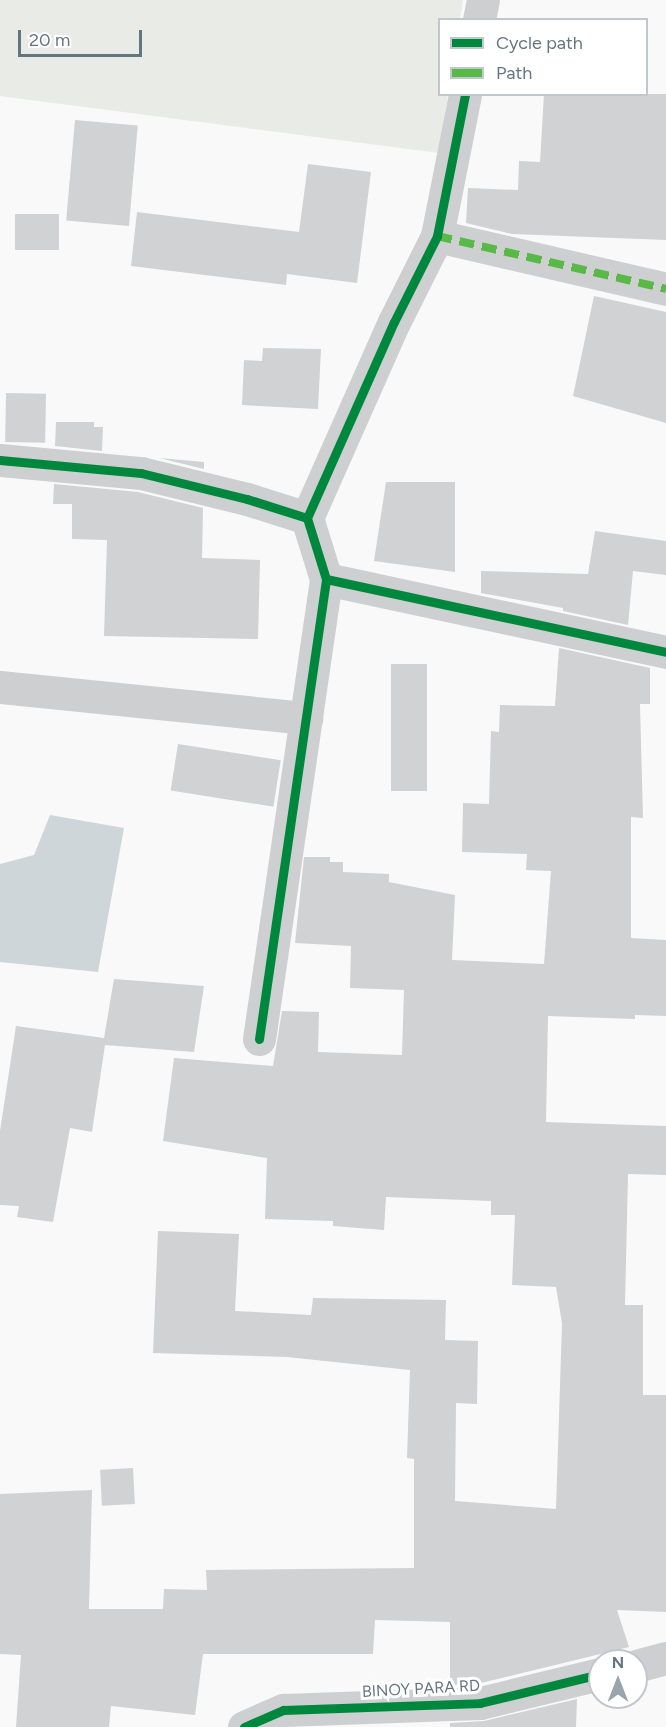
<!DOCTYPE html>
<style>
body{margin:0}
#map{position:relative;width:666px;height:1727px;overflow:hidden;background:#f9f9f9;font-family:Figtree,sans-serif}
div>[style]{position:absolute}
.green>*{inset:0;background:#e8ebe6}
.water>*{inset:0;background:#ced6d9}
.building>*{inset:0;background:#d0d2d3;transform-origin:0 0}
.street>*{height:33px;margin:-16.5px;padding:0 16.5px;transform-origin:16.5px;border-radius:16.5px;background:#cecfd0}
.quiet>*{height:8px;margin-top:-4px;transform-origin:0;background:repeating-linear-gradient(90deg,#58b947 0 15px,transparent 0 23px)}
.cycleway>*{height:9px;margin:-4.5px;padding:0 4.5px;transform-origin:4.5px;border-radius:4.5px;background:#00873e}
span{translate:-50% -50%;white-space:nowrap;text-align:center;line-height:1.15;-webkit-text-stroke:6px #fff;paint-order:stroke}
.street-label{font-size:16px;color:#657683}
.legend{position:absolute;left:438px;top:18px;width:210px;height:78px;box-sizing:border-box;background:#fff;border:2px solid #c1c8cd;margin:0;padding:8px 10px;list-style:none;font-size:18px;color:#657683}
.legend li{display:flex;align-items:center;gap:12px;height:30px}
.legend b{width:30px;border:2px solid #c1c8cd}
.north{position:absolute;left:588px;top:1649px;width:60px;height:60px;box-sizing:border-box;background:#fff;border:2px solid #c1c8cd;border-radius:50%;rotate:0deg;font-size:16px;font-weight:700;line-height:24px;text-align:center;color:#657683}
.north::after{content:'';display:block;margin:auto;width:21px;height:27px;background:#99a4ac;clip-path:polygon(50% 0,100% 100%,50% 72%,0 100%)}
.scale{position:absolute;left:18px;top:30px;width:124px;height:27px;box-sizing:border-box;border:3px solid #657683;border-top:0;padding-left:8px;font-size:18px;line-height:21px;white-space:nowrap;color:#657683;-webkit-text-stroke:4px #fff;paint-order:stroke}
</style>
<div id="map">
<div class="green">
<div style="clip-path:polygon(0 0,463px 0,460px 19px,440px 20px,440px 94px,448px 95px,439px 153px,0 96px)"></div>
</div>
<div class="water">
<div style="clip-path:polygon(50px 815px,124px 828px,98px 972px,0 962px,0 864px,34px 855px)"></div>
</div>
<div class="building">
<div style="clip-path:polygon(544px 94px,666px 94px,666px 240px,512px 234px,466px 223px,468px 188px,518px 190px,519px 161px,540px 162px)"></div>
<div style="left:75px;top:120px;width:63px;height:101px;rotate:5deg"></div>
<div style="clip-path:polygon(308px 164px,371px 172px,357px 283px,287px 274px,286px 285px,131px 266px,137px 212px,299px 232px)"></div>
<div style="left:15px;top:214px;width:44px;height:36px"></div>
<div style="clip-path:polygon(594px 296px,666px 312px,666px 423px,573px 396px)"></div>
<div style="clip-path:polygon(263px 348px,321px 349px,318px 409px,242px 405px,244px 360px,262px 361px)"></div>
<div style="left:6px;top:393px;width:40px;height:49px;rotate:1deg"></div>
<div style="clip-path:polygon(56px 422px,94px 422px,94px 427px,103px 427px,102px 451px,55px 446px)"></div>
<div style="clip-path:polygon(159px 458px,204px 462px,204px 469px)"></div>
<div style="clip-path:polygon(386px 482px,455px 482px,455px 572px,374px 561px)"></div>
<div style="clip-path:polygon(54px 484px,138px 492px,203px 508px,202px 558px,260px 560px,258px 639px,104px 636px,107px 540px,72px 539px,72px 504px,53px 504px)"></div>
<div style="clip-path:polygon(595px 531px,666px 541px,666px 575px,633px 571px,628px 625px,563px 611px,563px 608px,481px 593px,481px 571px,588px 574px)"></div>
<div style="clip-path:polygon(559px 648px,650px 668px,650px 704px,640px 704px,643px 818px,631px 817px,631px 938px,666px 940px,666px 1016px,635px 1015px,635px 1019px,548px 1016px,546px 1122px,666px 1126px,666px 1175px,628px 1174px,625px 1305px,643px 1305px,643px 1395px,666px 1395px,666px 1612px,617px 1610px,629px 1647px,477px 1684px,450px 1685px,450px 1622px,375px 1620px,373px 1654px,203px 1654px,195px 1715px,111px 1706px,109px 1727px,16px 1727px,21px 1655px,0 1654px,0 1494px,92px 1490px,89px 1609px,163px 1609px,164px 1589px,207px 1590px,206px 1570px,414px 1568px,414px 1459px,407px 1458px,410px 1370px,287px 1357px,153px 1353px,158px 1231px,239px 1234px,235px 1311px,311px 1315px,313px 1298px,446px 1300px,445px 1340px,478px 1341px,477px 1404px,456px 1403px,455px 1501px,556px 1509px,562px 1323px,556px 1287px,512px 1285px,515px 1215px,491px 1215px,491px 1201px,386px 1197px,384px 1230px,333px 1226px,333px 1221px,265px 1219px,267px 1158px,163px 1141px,174px 1058px,273px 1066px,282px 1011px,319px 1012px,318px 1052px,402px 1055px,404px 990px,350px 988px,351px 946px,295px 943px,304px 857px,330px 857px,330px 862px,343px 862px,343px 872px,389px 874px,389px 882px,455px 895px,452px 960px,544px 964px,551px 871px,526px 870px,527px 854px,462px 852px,463px 803px,489px 804px,491px 731px,499px 732px,500px 705px,555px 706px)"></div>
<div style="left:391px;top:664px;width:36px;height:127px"></div>
<div style="left:178px;top:744px;width:104px;height:47px;rotate:9deg"></div>
<div style="clip-path:polygon(114px 979px,204px 986px,194px 1052px,105px 1045px,92px 1132px,70px 1128px,53px 1222px,17px 1217px,19px 1206px,0 1205px,0 1131px,16px 1026px,104px 1038px)"></div>
<div style="left:133px;top:1468px;width:36px;height:33px;rotate:87deg"></div>
<div style="clip-path:polygon(577px 1699px,576px 1727px,450px 1727px,450px 1723px,484px 1721px)"></div>
</div>
<div class="street">
<div style="left:479px;top:20px;width:20px;rotate:-79deg"></div>
<div style="left:437px;top:236px;width:235px;rotate:13deg"></div>
<div style="left:0;top:460px;width:142px;rotate:5.3deg"></div>
<div style="left:141px;top:473px;width:109px;rotate:13.8deg"></div>
<div style="left:247px;top:499px;width:63px;rotate:17.6deg"></div>
<div style="left:307px;top:518px;width:64px;rotate:72.7deg"></div>
<div style="left:326px;top:579px;width:348px;rotate:12.1deg"></div>
<div style="left:307px;top:518px;width:214px;rotate:-66.1deg"></div>
<div style="left:394px;top:322px;width:96px;rotate:-63.4deg"></div>
<div style="left:437px;top:236px;width:145px;rotate:-78.8deg"></div>
<div style="left:0;top:687px;width:308px;rotate:5.8deg"></div>
<div style="left:259px;top:1039px;width:465px;rotate:-81.7deg"></div>
<div style="left:636px;top:1666px;width:31px;rotate:-15deg"></div>
<div style="left:244px;top:1727px;width:43px;rotate:-23.6deg"></div>
<div style="left:283px;top:1710px;width:197px;rotate:-2deg"></div>
<div style="left:480px;top:1703px;width:123px;rotate:-13.6deg"></div>
</div>
<div class="quiet">
<div style="left:437px;top:236px;width:235px;rotate:13deg"></div>
</div>
<div class="cycleway">
<div style="left:0;top:460px;width:142px;rotate:5.3deg"></div>
<div style="left:141px;top:473px;width:109px;rotate:13.8deg"></div>
<div style="left:247px;top:499px;width:63px;rotate:17.6deg"></div>
<div style="left:307px;top:518px;width:64px;rotate:72.7deg"></div>
<div style="left:326px;top:579px;width:348px;rotate:12.1deg"></div>
<div style="left:307px;top:518px;width:214px;rotate:-66.1deg"></div>
<div style="left:394px;top:322px;width:96px;rotate:-63.4deg"></div>
<div style="left:437px;top:236px;width:145px;rotate:-78.8deg"></div>
<div style="left:259px;top:1039px;width:465px;rotate:-81.7deg"></div>
<div style="left:244px;top:1727px;width:43px;rotate:-23.6deg"></div>
<div style="left:283px;top:1710px;width:197px;rotate:-2deg"></div>
<div style="left:480px;top:1703px;width:123px;rotate:-13.6deg"></div>
</div>
<div class="street-label">
<span style="left:421px;top:1689px;rotate:-3deg">BINOY PARA RD</span>
</div>
<ul class="legend">
<li><b style="height:8px;background:#00873e"></b>Cycle path</li>
<li><b style="height:8px;background:#58b947"></b>Path</li>
</ul>
<div class="north">N</div>
<div class="scale">20 m</div>
</div>
